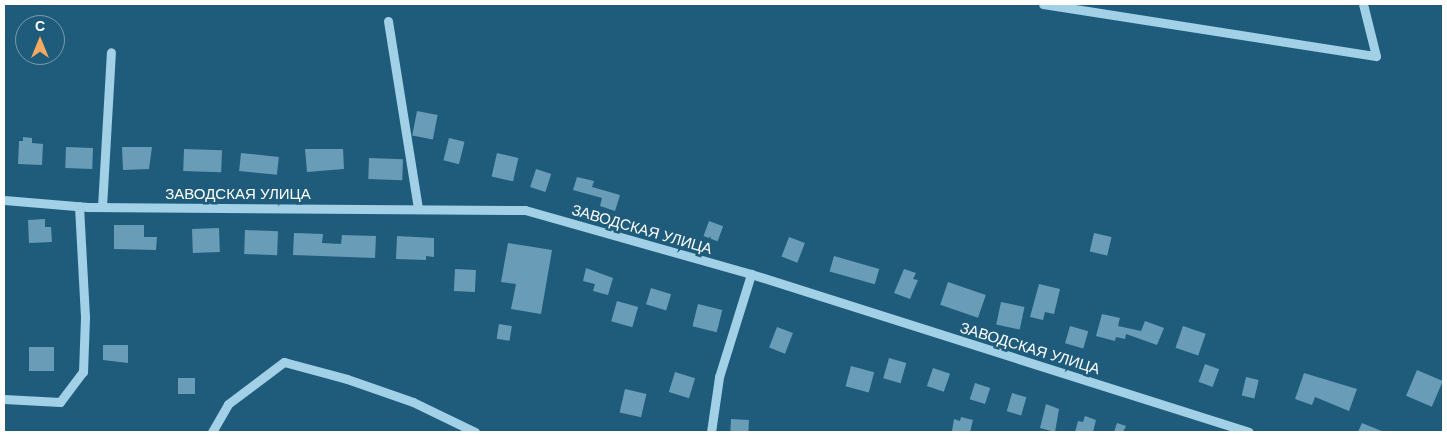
<!DOCTYPE html>
<meta charset="utf-8">
<style>
body{margin:0}
#map{position:relative;width:1447px;height:436px;overflow:hidden;background:#1f5c7c;font-family:Arial,sans-serif}
div>[style]{position:absolute}
.building>*{inset:0;background:#699cb6;transform-origin:0 0}
.minor>*{height:9px;margin:-4.5px;padding:0 4.5px;transform-origin:4.5px;border-radius:4.5px;background:#a1d0e7}
span{translate:-50% -50%;white-space:nowrap;text-align:center;line-height:1.15;-webkit-text-stroke:5px #1f5c7c;paint-order:stroke}
.street-label{font-size:15px;color:#fff}
.frame{position:absolute;inset:0;border:5px solid #fff;pointer-events:none}
.north{position:absolute;left:15px;top:15px;width:50px;height:50px;box-sizing:border-box;background:#1f5c7c;border:1px solid #799db0;border-radius:50%;rotate:0deg;font-size:14px;font-weight:700;line-height:20px;text-align:center;color:#fff}
.north::after{content:'';display:block;margin:auto;width:18px;height:22px;background:#f5aa61;clip-path:polygon(50% 0,100% 100%,50% 72%,0 100%)}
</style>
<div id="map">
<div class="building">
<div style="left:417px;top:111px;width:21px;height:25px;rotate:11deg"></div>
<div style="clip-path:polygon(23px 137px,32px 138px,32px 143px,43px 144px,42px 165px,18px 164px,19px 141px,23px 141px)"></div>
<div style="left:449px;top:138px;width:16px;height:23px;rotate:14deg"></div>
<div style="left:66px;top:147px;width:27px;height:21px;rotate:2deg"></div>
<div style="clip-path:polygon(122px 147px,152px 147px,149px 169px,123px 170px)"></div>
<div style="left:184px;top:149px;width:38px;height:22px;rotate:2deg"></div>
<div style="clip-path:polygon(305px 149px,343px 149px,344px 169px,307px 172px)"></div>
<div style="left:241px;top:153px;width:38px;height:18px;rotate:6deg"></div>
<div style="left:497px;top:153px;width:22px;height:24px;rotate:13deg"></div>
<div style="left:369px;top:158px;width:34px;height:21px;rotate:2deg"></div>
<div style="left:536px;top:169px;width:16px;height:19px;rotate:18deg"></div>
<div style="clip-path:polygon(577px 177px,594px 181px,592px 187px,620px 195px,615px 211px,600px 206px,602px 198px,573px 190px)"></div>
<div style="clip-path:polygon(45px 219px,45px 227px,51px 227px,52px 242px,29px 243px,28px 220px)"></div>
<div style="left:709px;top:221px;width:15px;height:16px;rotate:20deg"></div>
<div style="clip-path:polygon(114px 225px,144px 225px,144px 237px,157px 237px,156px 250px,114px 249px)"></div>
<div style="left:219px;top:228px;width:24px;height:27px;rotate:88deg"></div>
<div style="left:245px;top:230px;width:33px;height:24px;rotate:2deg"></div>
<div style="clip-path:polygon(294px 233px,323px 234px,322px 243px,341px 244px,342px 235px,376px 236px,375px 258px,293px 255px)"></div>
<div style="left:1094px;top:233px;width:18px;height:19px;rotate:13deg"></div>
<div style="clip-path:polygon(397px 236px,434px 238px,434px 257px,426px 256px,426px 260px,396px 259px)"></div>
<div style="left:789px;top:237px;width:17px;height:21px;rotate:21deg"></div>
<div style="clip-path:polygon(508px 243px,552px 250px,541px 314px,511px 309px,516px 284px,501px 282px)"></div>
<div style="left:834px;top:256px;width:47px;height:16px;rotate:16deg"></div>
<div style="clip-path:polygon(586px 268px,613px 278px,608px 295px,593px 291px,595px 284px,583px 281px)"></div>
<div style="left:455px;top:269px;width:21px;height:22px;rotate:3deg"></div>
<div style="clip-path:polygon(904px 269px,916px 273px,913px 279px,918px 280px,910px 299px,894px 293px)"></div>
<div style="left:948px;top:282px;width:40px;height:24px;rotate:19deg"></div>
<div style="clip-path:polygon(1039px 284px,1060px 289px,1054px 314px,1045px 312px,1043px 320px,1030px 317px)"></div>
<div style="left:651px;top:288px;width:21px;height:17px;rotate:17deg"></div>
<div style="left:617px;top:301px;width:22px;height:21px;rotate:16deg"></div>
<div style="left:1001px;top:302px;width:24px;height:23px;rotate:12deg"></div>
<div style="left:698px;top:304px;width:25px;height:23px;rotate:14deg"></div>
<div style="clip-path:polygon(1102px 314px,1120px 318px,1118px 326px,1141px 331px,1145px 321px,1164px 328px,1157px 345px,1126px 334px,1125px 339px,1116px 337px,1115px 341px,1096px 336px)"></div>
<div style="left:499px;top:324px;width:13px;height:15px;rotate:9deg"></div>
<div style="left:1070px;top:326px;width:19px;height:18px;rotate:16deg"></div>
<div style="left:1183px;top:326px;width:24px;height:23px;rotate:19deg"></div>
<div style="left:777px;top:327px;width:17px;height:22px;rotate:21deg"></div>
<div style="clip-path:polygon(103px 345px,128px 345px,128px 363px,103px 360px)"></div>
<div style="left:29px;top:347px;width:25px;height:24px"></div>
<div style="left:889px;top:358px;width:18px;height:21px;rotate:16deg"></div>
<div style="left:1205px;top:364px;width:15px;height:19px;rotate:20deg"></div>
<div style="left:851px;top:366px;width:24px;height:21px;rotate:15deg"></div>
<div style="left:933px;top:368px;width:18px;height:19px;rotate:19deg"></div>
<div style="left:1417px;top:370px;width:28px;height:28px;rotate:23deg"></div>
<div style="left:675px;top:372px;width:21px;height:21px;rotate:17deg"></div>
<div style="clip-path:polygon(1304px 373px,1357px 389px,1349px 411px,1315px 397px,1312px 405px,1295px 399px)"></div>
<div style="left:1246px;top:377px;width:13px;height:19px;rotate:13deg"></div>
<div style="left:178px;top:378px;width:17px;height:16px"></div>
<div style="left:975px;top:383px;width:16px;height:17px;rotate:18deg"></div>
<div style="left:625px;top:389px;width:22px;height:24px;rotate:13deg"></div>
<div style="left:1012px;top:393px;width:15px;height:19px;rotate:16deg"></div>
<div style="clip-path:polygon(1046px 404px,1059px 409px,1055px 432px,1040px 428px)"></div>
<div style="clip-path:polygon(1085px 416px,1096px 420px,1093px 432px,1075px 432px,1078px 421px,1083px 422px)"></div>
<div style="clip-path:polygon(961px 417px,973px 420px,970px 432px,952px 431px,954px 419px,960px 421px)"></div>
<div style="left:731px;top:419px;width:18px;height:13px;rotate:3deg"></div>
<div style="clip-path:polygon(1117px 423px,1126px 426px,1123px 432px,1114px 432px)"></div>
<div style="clip-path:polygon(1362px 423px,1384px 432px,1358px 432px)"></div>
</div>
<div class="minor">
<div style="left:1043px;top:4px;width:337px;rotate:8.9deg"></div>
<div style="left:1376px;top:56px;width:54px;rotate:-104deg"></div>
<div style="left:388px;top:21px;width:190px;rotate:80.9deg"></div>
<div style="left:4px;top:200px;width:84px;rotate:4.8deg"></div>
<div style="left:88px;top:207px;width:437px;rotate:0.4deg"></div>
<div style="left:525px;top:210px;width:235px;rotate:15.8deg"></div>
<div style="left:751px;top:274px;width:522px;rotate:17.6deg"></div>
<div style="left:102px;top:207px;width:155px;rotate:-86.7deg"></div>
<div style="left:4px;top:399px;width:56px;rotate:3.1deg"></div>
<div style="left:60px;top:402px;width:38px;rotate:-53deg"></div>
<div style="left:83px;top:372px;width:55px;rotate:-87.9deg"></div>
<div style="left:85px;top:317px;width:111px;rotate:-93.1deg"></div>
<div style="left:212px;top:432px;width:32px;rotate:-60deg"></div>
<div style="left:228px;top:404px;width:70px;rotate:-36.9deg"></div>
<div style="left:284px;top:362px;width:65px;rotate:15.1deg"></div>
<div style="left:347px;top:379px;width:70px;rotate:19.2deg"></div>
<div style="left:413px;top:402px;width:69px;rotate:25.8deg"></div>
<div style="left:711px;top:432px;width:56px;rotate:-81.7deg"></div>
<div style="left:719px;top:377px;width:108px;rotate:-72.7deg"></div>
</div>
<div class="street-label">
<span style="left:238px;top:194px">ЗАВОДСКАЯ УЛИЦА</span>
<span style="left:642px;top:229px;rotate:16deg">ЗАВОДСКАЯ УЛИЦА</span>
<span style="left:1030px;top:348px;rotate:17deg">ЗАВОДСКАЯ УЛИЦА</span>
</div>
<div class="frame"></div>
<div class="north">С</div>
</div>
